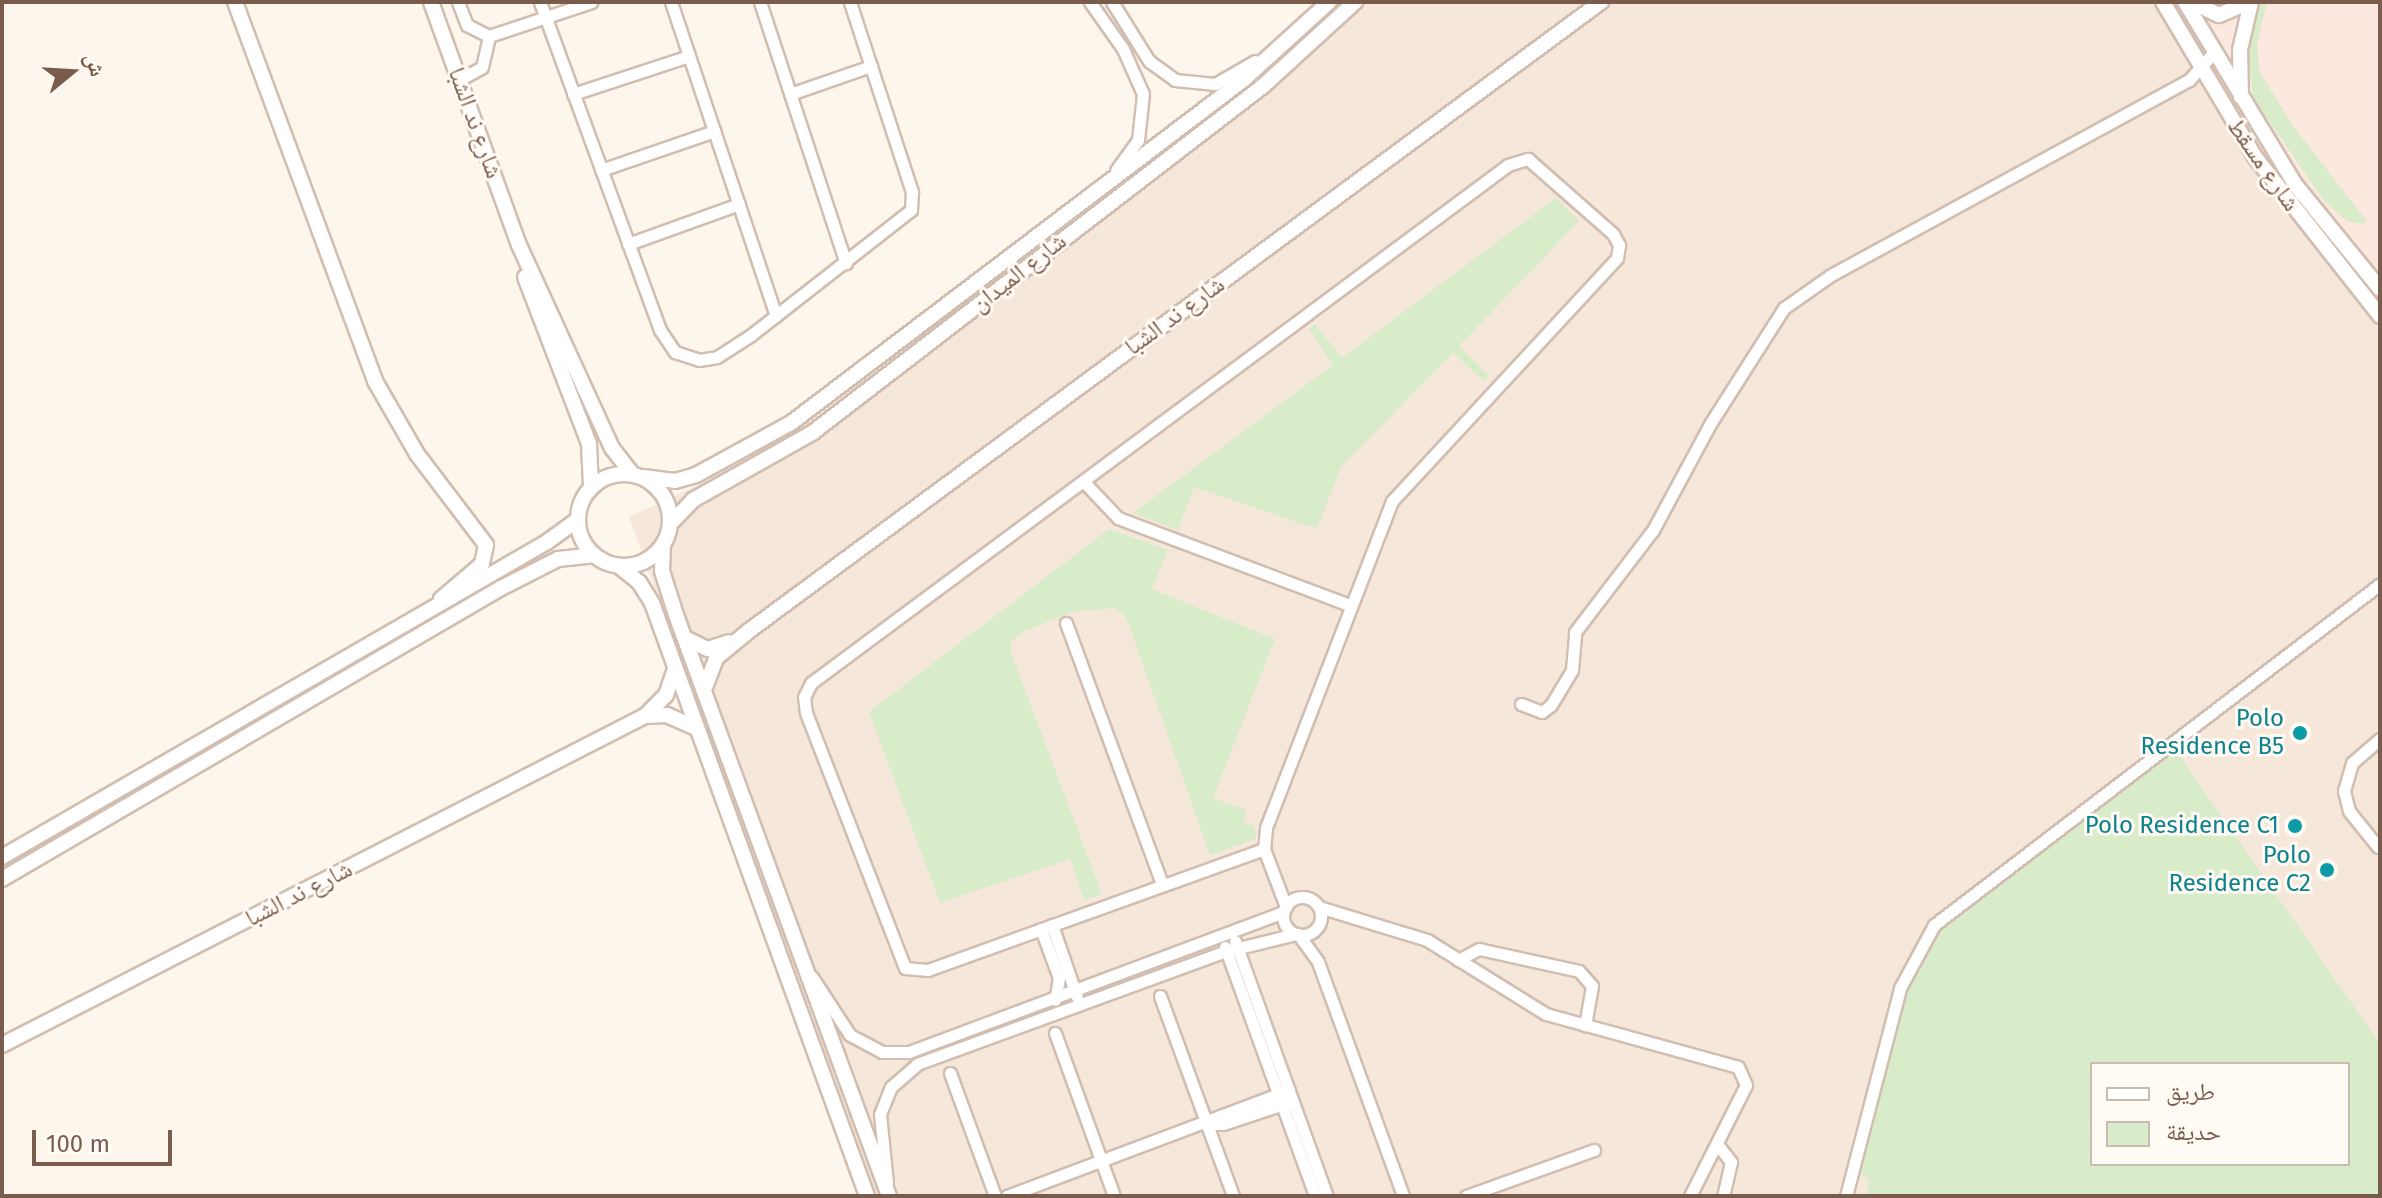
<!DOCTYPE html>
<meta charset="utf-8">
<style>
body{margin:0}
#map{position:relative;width:2382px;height:1198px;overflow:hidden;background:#fdf6ec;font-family:"Fira Sans","Noto Naskh Arabic",sans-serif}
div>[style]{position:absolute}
.residential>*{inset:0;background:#f5e8da}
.commercial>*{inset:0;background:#fde8e0}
.green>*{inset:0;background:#d8ecc9}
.roads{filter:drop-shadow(2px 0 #d1beb0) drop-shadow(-2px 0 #d1beb0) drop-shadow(0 2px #d1beb0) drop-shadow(0 -2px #d1beb0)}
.minor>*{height:11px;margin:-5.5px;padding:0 5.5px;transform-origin:5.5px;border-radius:5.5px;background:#fff}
.minor>.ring{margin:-5.5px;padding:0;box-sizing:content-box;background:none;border:11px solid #fff;border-radius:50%}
.tertiary>*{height:14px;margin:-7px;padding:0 7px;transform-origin:7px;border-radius:7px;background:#fff}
.secondary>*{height:14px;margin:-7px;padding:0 7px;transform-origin:7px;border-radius:7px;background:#fff}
.secondary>.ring{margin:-7px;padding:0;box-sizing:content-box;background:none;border:14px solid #fff;border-radius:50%}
.dots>*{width:22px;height:22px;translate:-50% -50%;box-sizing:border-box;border:4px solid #fffaf3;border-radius:50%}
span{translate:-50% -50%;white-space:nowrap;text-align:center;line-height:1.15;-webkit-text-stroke:6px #fffaf3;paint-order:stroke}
.street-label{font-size:24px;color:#7a5c4d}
.culture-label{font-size:24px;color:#0d838f}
.right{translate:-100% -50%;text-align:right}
.frame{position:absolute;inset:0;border:4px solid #7a5c4d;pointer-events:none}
.legend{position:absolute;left:2090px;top:1062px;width:260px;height:104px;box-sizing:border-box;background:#fffaf3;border:2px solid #cabbb1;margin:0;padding:10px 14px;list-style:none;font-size:24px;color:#7a5c4d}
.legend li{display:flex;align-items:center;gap:16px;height:40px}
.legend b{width:40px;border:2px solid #cabbb1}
.north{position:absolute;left:32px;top:32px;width:80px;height:80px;-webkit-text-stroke:6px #fffaf3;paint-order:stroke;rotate:72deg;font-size:22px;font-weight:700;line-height:32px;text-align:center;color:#7a5c4d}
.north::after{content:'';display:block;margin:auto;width:28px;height:36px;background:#7a5c4d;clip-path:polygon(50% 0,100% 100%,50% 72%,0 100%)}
.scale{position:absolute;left:32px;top:1130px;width:140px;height:36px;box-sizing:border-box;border:4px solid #7a5c4d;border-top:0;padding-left:10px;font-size:24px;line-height:28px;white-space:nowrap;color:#7a5c4d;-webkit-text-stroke:6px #fffaf3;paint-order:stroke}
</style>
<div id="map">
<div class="residential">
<div style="clip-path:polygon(evenodd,1341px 2px,2380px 2px,2380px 1196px,875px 1196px,629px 517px,722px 474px,815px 418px,1277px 62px,1341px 2px,2092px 1064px,2348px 1064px,2348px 1164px,2092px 1164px,2092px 1064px)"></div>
</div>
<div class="commercial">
<div style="clip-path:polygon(2174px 2px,2380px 2px,2380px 280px,2258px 124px)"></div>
</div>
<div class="green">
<div style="clip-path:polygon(2260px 2px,2267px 2px,2257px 44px,2259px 71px,2294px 127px,2367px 221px,2363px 224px,2348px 222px,2324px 201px,2253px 98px,2248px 50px)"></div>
<div style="clip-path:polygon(1556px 198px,1579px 221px,1459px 346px,1489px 376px,1484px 381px,1453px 353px,1341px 467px,1317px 529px,1194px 487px,1178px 530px,1133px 513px,1333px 365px,1309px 329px,1315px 324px,1342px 358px)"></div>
<div style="clip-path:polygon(1109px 529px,1168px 550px,1152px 589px,1275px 639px,1213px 798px,1246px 810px,1244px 822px,1255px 826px,1256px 839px,1210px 855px,1126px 617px,1115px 608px,1071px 612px,1023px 632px,1011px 642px,1011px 653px,1102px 894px,1084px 900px,1070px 859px,940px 903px,869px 712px)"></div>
<div style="clip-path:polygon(evenodd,2174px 748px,2380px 1044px,2380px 1196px,1866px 1196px,1869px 1181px,1860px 1173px,1907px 985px,1940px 926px,2174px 748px,2092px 1064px,2348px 1064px,2348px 1164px,2092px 1164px,2092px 1064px)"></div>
</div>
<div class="roads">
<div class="minor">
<div style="left:458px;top:2px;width:25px;rotate:69deg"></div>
<div style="left:467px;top:25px;width:25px;rotate:27deg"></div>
<div style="left:489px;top:36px;width:108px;rotate:-18.4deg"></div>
<div style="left:540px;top:2px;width:349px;rotate:69.9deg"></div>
<div style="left:660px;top:330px;width:27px;rotate:56deg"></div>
<div style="left:675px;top:352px;width:25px;rotate:18deg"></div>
<div style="left:699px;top:360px;width:18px;rotate:-9deg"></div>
<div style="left:717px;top:357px;width:40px;rotate:-32.9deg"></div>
<div style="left:751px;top:335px;width:203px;rotate:-38deg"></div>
<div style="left:911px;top:210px;width:18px;rotate:-87deg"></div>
<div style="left:912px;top:192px;width:200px;rotate:-108.1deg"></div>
<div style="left:671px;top:2px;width:331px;rotate:71.5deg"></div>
<div style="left:760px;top:2px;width:275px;rotate:71.8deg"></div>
<div style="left:1090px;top:2px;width:57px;rotate:54.9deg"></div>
<div style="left:1123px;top:49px;width:49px;rotate:66deg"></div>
<div style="left:1143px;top:94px;width:46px;rotate:96.2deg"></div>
<div style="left:1138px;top:140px;width:37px;rotate:126deg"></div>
<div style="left:1112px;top:2px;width:70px;rotate:57.9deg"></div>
<div style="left:1149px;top:61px;width:32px;rotate:36deg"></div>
<div style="left:1175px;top:80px;width:40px;rotate:5.7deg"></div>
<div style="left:1215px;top:84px;width:46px;rotate:-29.9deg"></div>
<div style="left:459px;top:80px;width:26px;rotate:-29deg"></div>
<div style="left:482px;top:67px;width:32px;rotate:-77deg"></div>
<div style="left:573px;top:94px;width:122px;rotate:-18.1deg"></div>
<div style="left:790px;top:94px;width:86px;rotate:-19.1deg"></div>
<div style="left:1528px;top:159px;width:113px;rotate:41.4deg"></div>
<div style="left:1613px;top:234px;width:13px;rotate:61deg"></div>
<div style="left:1619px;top:245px;width:13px;rotate:99deg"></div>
<div style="left:1617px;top:258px;width:331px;rotate:132.8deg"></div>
<div style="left:1392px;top:501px;width:350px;rotate:111.1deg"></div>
<div style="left:1266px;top:828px;width:21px;rotate:95deg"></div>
<div style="left:1264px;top:849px;width:357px;rotate:160.2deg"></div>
<div style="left:928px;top:970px;width:23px;rotate:-175deg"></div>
<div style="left:905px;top:968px;width:274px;rotate:-111.2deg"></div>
<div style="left:806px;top:713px;width:16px;rotate:-97deg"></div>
<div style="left:804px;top:697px;width:16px;rotate:-63deg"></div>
<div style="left:811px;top:683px;width:868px;rotate:-36.62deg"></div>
<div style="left:1508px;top:165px;width:21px;rotate:-17deg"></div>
<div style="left:601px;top:170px;width:120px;rotate:-19deg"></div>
<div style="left:628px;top:244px;width:118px;rotate:-19.8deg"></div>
<div style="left:1083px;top:481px;width:51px;rotate:46.6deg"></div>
<div style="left:1118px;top:518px;width:248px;rotate:20.6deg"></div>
<div style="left:1066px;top:623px;width:278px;rotate:69.8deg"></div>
<div style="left:1521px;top:704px;width:22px;rotate:21deg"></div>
<div style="left:1542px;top:712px;width:11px;rotate:-38deg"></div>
<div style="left:1551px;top:705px;width:41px;rotate:-59deg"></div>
<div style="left:1572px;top:670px;width:38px;rotate:-85deg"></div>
<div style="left:1575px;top:632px;width:128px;rotate:-52.6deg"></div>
<div style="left:1653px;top:530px;width:120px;rotate:-61.7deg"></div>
<div style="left:1710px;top:424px;width:138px;rotate:-57.5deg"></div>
<div style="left:1784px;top:308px;width:57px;rotate:-35.1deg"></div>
<div style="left:1831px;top:275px;width:408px;rotate:-28.6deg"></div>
<div style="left:2189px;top:80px;width:36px;rotate:-48deg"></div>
<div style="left:2378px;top:847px;width:46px;rotate:-128.9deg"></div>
<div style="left:2349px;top:811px;width:21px;rotate:-104deg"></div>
<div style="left:2344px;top:791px;width:29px;rotate:-74deg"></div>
<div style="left:2352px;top:763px;width:37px;rotate:-41deg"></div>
<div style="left:1264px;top:849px;width:62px;rotate:69.2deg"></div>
<div class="ring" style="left:1283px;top:897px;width:27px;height:27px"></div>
<div style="left:1319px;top:907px;width:113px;rotate:17deg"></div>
<div style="left:1427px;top:940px;width:140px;rotate:31.9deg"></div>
<div style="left:1546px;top:1014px;width:199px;rotate:15.4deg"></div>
<div style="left:1738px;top:1067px;width:20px;rotate:66deg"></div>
<div style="left:1746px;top:1085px;width:124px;rotate:116.8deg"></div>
<div style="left:1052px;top:925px;width:76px;rotate:70.9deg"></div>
<div style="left:1041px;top:929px;width:52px;rotate:69.8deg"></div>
<div style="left:1059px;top:978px;width:22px;rotate:100deg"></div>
<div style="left:1298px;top:934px;width:34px;rotate:54deg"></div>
<div style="left:1318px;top:962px;width:249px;rotate:70deg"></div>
<div style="left:1235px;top:941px;width:271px;rotate:70.2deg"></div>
<div style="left:1225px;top:947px;width:265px;rotate:70.1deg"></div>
<div style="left:1458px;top:960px;width:24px;rotate:-28deg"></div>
<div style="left:1479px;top:949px;width:102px;rotate:12.4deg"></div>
<div style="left:1579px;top:971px;width:20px;rotate:49deg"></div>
<div style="left:1592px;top:986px;width:40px;rotate:100deg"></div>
<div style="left:812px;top:977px;width:69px;rotate:56.8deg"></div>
<div style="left:850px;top:1035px;width:36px;rotate:28deg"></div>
<div style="left:882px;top:1052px;width:27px"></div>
<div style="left:909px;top:1052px;width:400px;rotate:-20.5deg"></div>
<div style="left:1160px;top:996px;width:213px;rotate:69.9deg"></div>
<div style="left:1055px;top:1033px;width:173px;rotate:70.1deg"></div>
<div style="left:950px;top:1073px;width:131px;rotate:69.9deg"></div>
<div style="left:1207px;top:1124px;width:16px"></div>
<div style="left:1223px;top:1124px;width:66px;rotate:-18.4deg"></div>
<div style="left:1717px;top:1144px;width:23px;rotate:52deg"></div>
<div style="left:1731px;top:1162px;width:35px;rotate:103deg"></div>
<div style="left:887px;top:1183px;width:69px;rotate:-95.8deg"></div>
<div style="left:880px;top:1114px;width:29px;rotate:-68deg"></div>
<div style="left:891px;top:1087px;width:35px;rotate:-41deg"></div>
<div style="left:917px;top:1064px;width:329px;rotate:-20.1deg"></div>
<div style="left:1226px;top:951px;width:72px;rotate:-13.7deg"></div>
<div style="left:1007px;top:1196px;width:301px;rotate:-20.6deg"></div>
<div style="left:1466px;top:1196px;width:136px;rotate:-19.8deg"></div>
<div style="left:1846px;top:1196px;width:215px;rotate:-75.4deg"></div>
<div style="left:1900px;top:988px;width:72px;rotate:-61.6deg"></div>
<div style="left:1934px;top:925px;width:561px;rotate:-37.4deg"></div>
</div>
<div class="tertiary">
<div style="left:2163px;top:2px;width:180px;rotate:59.3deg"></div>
<div style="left:2255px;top:157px;width:202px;rotate:51.8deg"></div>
<div style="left:2185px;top:2px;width:211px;rotate:58.9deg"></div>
<div style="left:2294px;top:183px;width:136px;rotate:50.9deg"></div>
<div style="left:2192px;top:2px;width:30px;rotate:26deg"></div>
<div style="left:2219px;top:15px;width:33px;rotate:-23deg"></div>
<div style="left:2241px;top:97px;width:47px;rotate:-91.2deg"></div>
<div style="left:2240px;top:50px;width:49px;rotate:-77.1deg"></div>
<div style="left:643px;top:477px;width:32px;rotate:7deg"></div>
<div style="left:675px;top:481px;width:22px;rotate:-16deg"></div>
<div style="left:696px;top:475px;width:108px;rotate:-28.7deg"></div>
<div style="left:791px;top:423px;width:567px;rotate:-37.19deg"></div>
<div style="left:1243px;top:80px;width:116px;rotate:-42.2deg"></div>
<div style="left:670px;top:524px;width:33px;rotate:-46deg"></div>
<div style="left:693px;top:500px;width:137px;rotate:-29.4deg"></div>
<div style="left:812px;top:433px;width:569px;rotate:-37.57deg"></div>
<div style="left:1263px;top:86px;width:125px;rotate:-42.4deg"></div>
<div style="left:685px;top:638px;width:25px;rotate:26deg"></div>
<div style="left:708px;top:649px;width:22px;rotate:-18deg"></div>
<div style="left:704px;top:690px;width:34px;rotate:-69deg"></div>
<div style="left:716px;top:658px;width:44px;rotate:-39.5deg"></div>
<div style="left:750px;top:630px;width:1058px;rotate:-36.43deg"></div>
<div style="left:646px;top:716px;width:21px;rotate:-3deg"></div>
<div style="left:667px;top:715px;width:32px;rotate:24deg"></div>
<div style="left:2px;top:857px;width:629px;rotate:-30.03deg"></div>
<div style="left:547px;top:542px;width:37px;rotate:-36deg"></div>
<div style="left:2px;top:879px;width:578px;rotate:-30.25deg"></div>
<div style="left:501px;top:588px;width:64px;rotate:-27deg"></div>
<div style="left:558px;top:559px;width:36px;rotate:-6deg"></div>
<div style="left:2px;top:1045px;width:722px;rotate:-27.1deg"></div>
<div style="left:645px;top:716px;width:30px;rotate:-45deg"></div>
<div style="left:666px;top:695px;width:28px;rotate:-71deg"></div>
</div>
<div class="secondary">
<div style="left:235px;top:2px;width:404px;rotate:69.7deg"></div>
<div style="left:375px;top:381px;width:84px;rotate:60.1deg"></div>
<div style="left:417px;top:454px;width:114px;rotate:52.8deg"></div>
<div style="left:486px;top:545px;width:19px;rotate:102deg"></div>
<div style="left:482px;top:564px;width:54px;rotate:139.5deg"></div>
<div style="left:431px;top:2px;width:258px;rotate:70.1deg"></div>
<div style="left:519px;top:245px;width:223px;rotate:65.4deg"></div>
<div style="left:612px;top:448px;width:33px;rotate:52deg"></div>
<div style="left:525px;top:277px;width:179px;rotate:69deg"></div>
<div style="left:589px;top:444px;width:43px;rotate:87.3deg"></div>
<div class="ring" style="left:578px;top:474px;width:78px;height:78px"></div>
<div style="left:663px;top:544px;width:27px;rotate:92deg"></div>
<div style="left:662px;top:571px;width:46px;rotate:72.3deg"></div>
<div style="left:676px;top:615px;width:619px;rotate:69.87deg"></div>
<div style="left:619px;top:566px;width:26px;rotate:39deg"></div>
<div style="left:639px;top:582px;width:25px;rotate:58deg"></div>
<div style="left:652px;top:603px;width:631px;rotate:70.07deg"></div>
</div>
</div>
<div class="dots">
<div style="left:2300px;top:733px;background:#0f9aa8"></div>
<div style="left:2295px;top:826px;background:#0f9aa8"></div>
<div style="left:2327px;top:870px;background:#0f9aa8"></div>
</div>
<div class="street-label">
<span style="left:475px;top:123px;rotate:70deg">شارع ند الشبا</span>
<span style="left:2263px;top:165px;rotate:55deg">شارع مسقط</span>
<span style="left:1019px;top:273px;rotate:-38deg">شارع الميدان</span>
<span style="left:1175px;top:316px;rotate:-36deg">شارع ند الشبا</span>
<span style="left:299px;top:894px;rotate:-27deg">شارع ند الشبا</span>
</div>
<div class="culture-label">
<span class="right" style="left:2284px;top:733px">Polo<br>Residence B5</span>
<span class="right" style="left:2279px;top:826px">Polo Residence C1</span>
<span class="right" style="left:2311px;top:870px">Polo<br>Residence C2</span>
</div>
<div class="frame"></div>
<ul class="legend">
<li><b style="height:10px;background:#fff"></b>طريق</li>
<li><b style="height:22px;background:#d8ecc9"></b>حديقة</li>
</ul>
<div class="north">ش</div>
<div class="scale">100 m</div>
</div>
